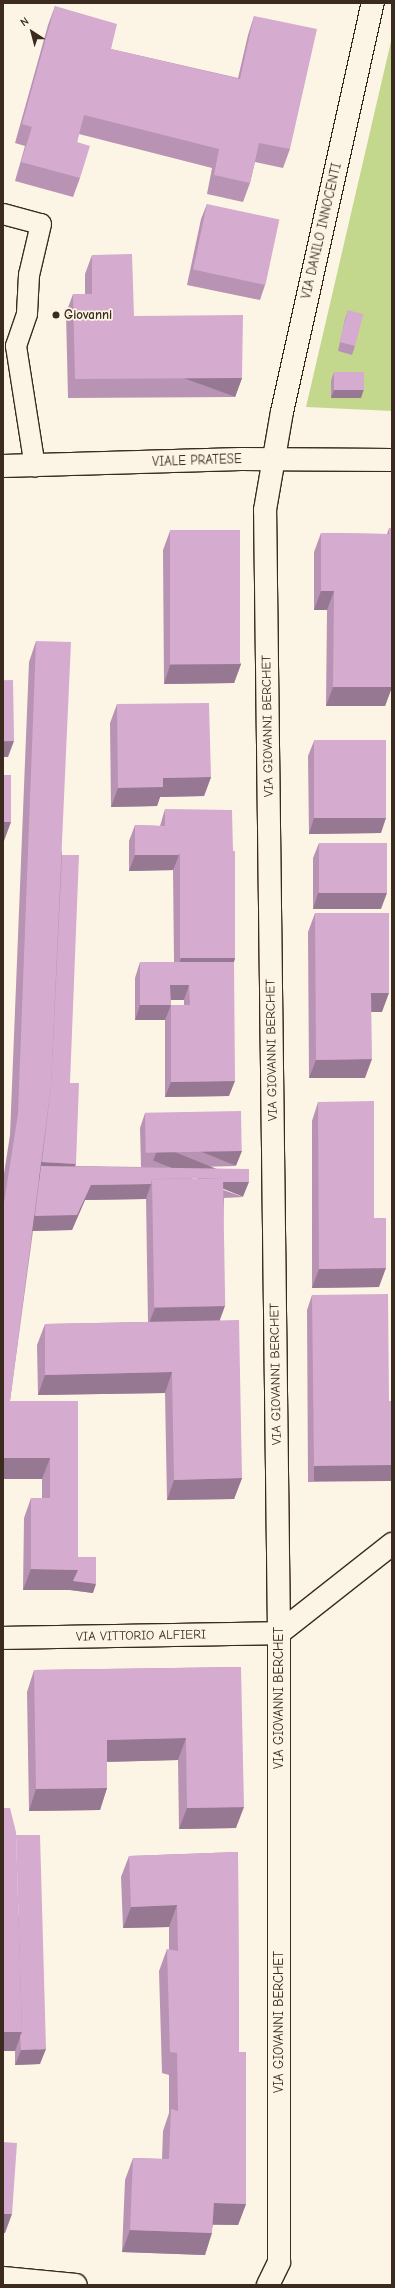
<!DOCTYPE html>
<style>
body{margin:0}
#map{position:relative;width:395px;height:2288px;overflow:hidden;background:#fcf5e5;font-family:"Comic Neue",sans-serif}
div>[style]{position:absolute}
.green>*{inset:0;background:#c4d88d}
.roads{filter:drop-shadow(1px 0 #3b2a1e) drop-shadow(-1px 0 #3b2a1e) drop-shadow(0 1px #3b2a1e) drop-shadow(0 -1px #3b2a1e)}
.service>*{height:20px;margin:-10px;padding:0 10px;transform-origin:10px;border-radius:10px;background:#fcf5e5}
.minor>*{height:22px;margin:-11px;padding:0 11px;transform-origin:11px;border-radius:11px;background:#fcf5e5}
.tertiary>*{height:22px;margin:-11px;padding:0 11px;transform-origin:11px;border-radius:11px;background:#fcf5e5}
.wall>*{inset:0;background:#b893b3}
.shaded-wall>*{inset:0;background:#967892;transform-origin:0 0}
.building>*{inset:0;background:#d6abd0;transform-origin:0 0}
.dots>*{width:11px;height:11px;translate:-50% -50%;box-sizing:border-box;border:2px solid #fcf5e5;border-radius:50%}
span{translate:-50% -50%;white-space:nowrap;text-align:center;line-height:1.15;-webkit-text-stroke:3.5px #fcf5e5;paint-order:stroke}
.street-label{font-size:13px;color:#3b2a1e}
.poi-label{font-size:13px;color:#3b2a1e;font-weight:700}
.left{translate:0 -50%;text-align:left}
.frame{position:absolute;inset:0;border:4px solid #3b2a1e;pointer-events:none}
.north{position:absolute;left:12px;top:12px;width:40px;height:40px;-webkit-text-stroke:3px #fcf5e5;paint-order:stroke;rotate:324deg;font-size:11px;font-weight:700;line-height:16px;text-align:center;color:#3b2a1e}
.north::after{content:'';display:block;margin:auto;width:14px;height:18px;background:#3b2a1e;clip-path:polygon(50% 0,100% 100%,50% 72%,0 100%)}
</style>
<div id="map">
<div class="green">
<div style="clip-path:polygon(392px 37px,392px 411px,306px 407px)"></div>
</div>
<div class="roads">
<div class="service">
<div style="left:3px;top:214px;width:39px;rotate:15deg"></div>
<div style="left:41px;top:224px;width:52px;rotate:103.2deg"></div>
<div style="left:29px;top:275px;width:39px;rotate:93deg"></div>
<div style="left:27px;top:314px;width:34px;rotate:109deg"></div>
<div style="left:16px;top:346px;width:122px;rotate:81.1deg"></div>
</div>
<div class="minor">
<div style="left:279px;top:1633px;width:144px;rotate:-38.2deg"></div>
<div style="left:3px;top:1638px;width:276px;rotate:-1deg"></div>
<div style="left:3px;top:2278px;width:73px;rotate:5.5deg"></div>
<div style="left:268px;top:2285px;width:25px;rotate:-64deg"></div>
<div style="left:279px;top:2262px;width:629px;rotate:-90deg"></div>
<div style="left:279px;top:1633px;width:1123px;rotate:-90.71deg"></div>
<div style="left:265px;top:510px;width:99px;rotate:-80.2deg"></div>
<div style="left:282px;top:412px;width:419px;rotate:-77.5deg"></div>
</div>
<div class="tertiary">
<div style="left:3px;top:466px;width:238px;rotate:-1.7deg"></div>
<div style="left:241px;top:459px;width:151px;rotate:0.4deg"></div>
</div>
</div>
<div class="wall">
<div style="clip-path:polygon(55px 6px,111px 49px,238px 78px,248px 35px,254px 16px,290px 149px,283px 168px,255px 162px,250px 183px,243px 202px,207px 194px,212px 168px,79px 134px,77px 142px,80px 178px,73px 197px,15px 181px,25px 146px,15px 143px,48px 25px)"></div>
<div style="clip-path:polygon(207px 204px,265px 285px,260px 300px,187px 285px,201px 219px)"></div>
<div style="clip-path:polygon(92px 255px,134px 316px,242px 378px,235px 397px,68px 398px,66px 313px,73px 294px,85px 294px,85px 274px)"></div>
<div style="clip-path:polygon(348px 310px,355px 346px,352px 355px,338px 351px,345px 319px)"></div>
<div style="clip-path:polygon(334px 372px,361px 398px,331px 398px,331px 381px)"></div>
<div style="clip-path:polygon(389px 528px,392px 528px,392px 687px,385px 706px,326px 706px,327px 610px,314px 610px,314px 552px,321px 533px,387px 534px)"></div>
<div style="clip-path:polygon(170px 531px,241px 664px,234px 683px,164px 684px,163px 550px)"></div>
<div style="clip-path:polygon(36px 641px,62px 855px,70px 1083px,75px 1166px,141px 1167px,140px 1128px,145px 1113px,236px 1166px,163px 1168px,243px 1197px,224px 1198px,220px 1321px,242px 1478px,234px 1499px,167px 1500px,165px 1393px,38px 1395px,37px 1345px,45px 1324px,148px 1322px,146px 1199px,85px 1200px,72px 1230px,33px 1231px,10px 1401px,78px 1401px,78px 1557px,93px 1593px,70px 1590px,23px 1590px,24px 1518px,31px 1498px,42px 1498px,42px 1479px,3px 1479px,3px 1180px,10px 1135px,29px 662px)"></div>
<div style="clip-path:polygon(117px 704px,211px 777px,204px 796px,160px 797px,157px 806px,111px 807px,110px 723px)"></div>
<div style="clip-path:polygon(314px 741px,381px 833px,309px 834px,308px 756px)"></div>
<div style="clip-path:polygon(evenodd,165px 809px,235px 958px,234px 962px,229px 1096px,165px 1097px,165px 1020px,135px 1020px,135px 978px,140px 962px,174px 962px,173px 870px,129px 871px,129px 841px,135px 825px,160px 826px,165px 809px,171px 1000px,184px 1000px,184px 1005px,171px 1005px,171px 1000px)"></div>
<div style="clip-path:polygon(319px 843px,381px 909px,313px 909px,313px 858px)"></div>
<div style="clip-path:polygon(315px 913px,382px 1012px,371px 1012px,365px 1078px,309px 1078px,308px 932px)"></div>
<div style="clip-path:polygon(318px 1102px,374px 1218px,379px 1287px,312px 1288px,312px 1121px)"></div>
<div style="clip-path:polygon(312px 1295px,389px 1401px,392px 1401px,392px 1481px,308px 1482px,307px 1310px)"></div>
<div style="clip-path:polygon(241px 1667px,236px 1828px,179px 1829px,178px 1760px,107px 1762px,107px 1788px,100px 1810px,29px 1811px,27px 1692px,34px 1670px)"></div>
<div style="clip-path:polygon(3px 1808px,40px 2064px,15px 2065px,15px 2051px,3px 2051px)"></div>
<div style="clip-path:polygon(238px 1852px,239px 2052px,246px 2204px,238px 2225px,213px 2225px,205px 2255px,122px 2252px,125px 2180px,133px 2158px,162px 2159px,163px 2131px,169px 2113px,169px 2075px,162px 2073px,159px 1971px,167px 1949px,169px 1950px,169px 1927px,123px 1928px,121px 1877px,129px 1856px)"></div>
</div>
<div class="shaded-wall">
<div style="left:242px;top:378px;width:20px;height:167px;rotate:110deg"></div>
<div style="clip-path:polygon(364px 389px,361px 398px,331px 398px,334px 390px)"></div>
<div style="clip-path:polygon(321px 591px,334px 591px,327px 610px,314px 610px)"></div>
<div style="clip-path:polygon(241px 664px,234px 683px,164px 684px,170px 665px)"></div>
<div style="clip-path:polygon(333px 687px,392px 687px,385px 706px,326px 706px)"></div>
<div style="clip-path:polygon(3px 741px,14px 741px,8px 757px,3px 757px)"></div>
<div style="clip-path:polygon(211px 777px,204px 796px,160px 797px,157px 806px,111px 807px,118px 788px,163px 778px)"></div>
<div style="clip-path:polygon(314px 818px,386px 818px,381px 833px,309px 834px)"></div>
<div style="clip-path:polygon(3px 822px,11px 822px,4px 841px,3px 841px)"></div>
<div style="clip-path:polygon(135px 855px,179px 855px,173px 870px,129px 871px)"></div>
<div style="clip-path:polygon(318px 893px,387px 893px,381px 909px,313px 909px)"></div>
<div style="clip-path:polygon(181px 958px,235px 958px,229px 977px,175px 977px)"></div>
<div style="clip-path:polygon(170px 985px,189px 985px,184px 1000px,165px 1000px)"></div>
<div style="clip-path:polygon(371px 993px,389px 993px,382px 1012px,364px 1012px)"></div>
<div style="clip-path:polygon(140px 1005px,171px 1005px,165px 1020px,135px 1020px)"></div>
<div style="clip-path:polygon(372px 1059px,365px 1078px,309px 1078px,316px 1060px)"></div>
<div style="clip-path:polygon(235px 1081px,229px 1096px,165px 1097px,171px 1082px)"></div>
<div style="left:242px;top:1151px;width:16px;height:96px;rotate:112deg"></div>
<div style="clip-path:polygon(41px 1162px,76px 1164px,69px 1183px,38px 1181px)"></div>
<div style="left:249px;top:1182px;width:16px;height:97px;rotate:112deg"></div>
<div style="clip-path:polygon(151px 1184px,146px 1199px,85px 1200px,72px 1230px,28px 1231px,33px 1216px,91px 1185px)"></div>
<div style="clip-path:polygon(386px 1268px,379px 1287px,312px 1288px,319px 1269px)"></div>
<div style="clip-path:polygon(225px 1306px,218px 1325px,148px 1326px,155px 1308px)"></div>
<div style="clip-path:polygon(172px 1372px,165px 1393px,38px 1395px,45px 1375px)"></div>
<div style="clip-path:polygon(3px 1458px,50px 1458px,42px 1479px,3px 1479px)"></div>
<div style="left:392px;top:1465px;width:16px;height:78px;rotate:90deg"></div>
<div style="clip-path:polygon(242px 1478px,234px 1499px,167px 1500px,174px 1480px)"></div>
<div style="clip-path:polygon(31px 1569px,78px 1570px,96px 1584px,93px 1593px,70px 1590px,23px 1590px)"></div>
<div style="clip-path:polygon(186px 1738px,178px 1760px,99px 1762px,107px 1740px)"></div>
<div style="clip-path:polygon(107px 1788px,100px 1810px,29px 1811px,36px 1789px)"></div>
<div style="clip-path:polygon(244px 1807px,236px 1828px,179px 1829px,187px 1808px)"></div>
<div style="clip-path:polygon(177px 1905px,169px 1927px,123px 1928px,131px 1907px)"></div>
<div style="clip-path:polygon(3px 2032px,22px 2032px,15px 2051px,3px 2051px)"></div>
<div style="clip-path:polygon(46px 2049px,40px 2064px,15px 2065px,21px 2050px)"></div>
<div style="clip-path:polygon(214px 2203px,246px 2204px,238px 2225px,206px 2224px)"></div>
<div style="clip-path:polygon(3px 2214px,12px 2214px,5px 2233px,3px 2233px)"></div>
<div style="clip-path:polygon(130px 2230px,212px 2233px,205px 2255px,122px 2252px)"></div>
</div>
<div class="building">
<div style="clip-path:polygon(55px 6px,117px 24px,111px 49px,240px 79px,254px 16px,317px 29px,290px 149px,259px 143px,250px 183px,214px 175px,219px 149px,84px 115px,77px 142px,90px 146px,80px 178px,21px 162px,32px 127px,22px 124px)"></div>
<div style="left:207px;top:204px;width:74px;height:67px;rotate:12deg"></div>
<div style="clip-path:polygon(132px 254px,134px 316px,243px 315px,242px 378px,75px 379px,73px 294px,92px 294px,92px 255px)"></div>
<div style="left:348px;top:310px;width:16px;height:33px;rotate:15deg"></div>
<div style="left:334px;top:372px;width:30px;height:18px"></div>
<div style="clip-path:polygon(389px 528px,392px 528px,392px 687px,333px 687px,334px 591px,321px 591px,321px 533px,389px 534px)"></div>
<div style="left:240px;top:530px;width:134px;height:70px;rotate:90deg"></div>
<div style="clip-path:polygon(36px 641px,71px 642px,51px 1086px,10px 1401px,78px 1401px,78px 1570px,31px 1569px,31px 1498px,50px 1498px,50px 1458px,3px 1458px,3px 1209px,18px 1114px)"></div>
<div style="left:13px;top:680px;width:61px;height:10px;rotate:89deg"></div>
<div style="clip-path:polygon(209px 703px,211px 777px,163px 778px,163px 787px,118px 788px,117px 704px)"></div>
<div style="left:386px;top:740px;width:78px;height:72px;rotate:90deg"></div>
<div style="left:3px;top:775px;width:8px;height:47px"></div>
<div style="clip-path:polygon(165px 809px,232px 810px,233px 851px,180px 852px,179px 855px,135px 855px,135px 825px,165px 826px)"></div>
<div style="left:319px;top:843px;width:68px;height:50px"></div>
<div style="left:235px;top:851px;width:107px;height:55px;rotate:90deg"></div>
<div style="clip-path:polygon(62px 855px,79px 855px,70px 1083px,79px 1083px,76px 1164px,42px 1162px,51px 1086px)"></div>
<div style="clip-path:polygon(315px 913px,389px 913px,389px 993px,371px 993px,372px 1059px,316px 1060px)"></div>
<div style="clip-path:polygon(evenodd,140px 962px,234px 962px,235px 1081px,171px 1082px,171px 1005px,140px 1005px,140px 962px,170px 985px,189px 985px,190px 1005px,171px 1005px,170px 985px)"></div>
<div style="clip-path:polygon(374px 1101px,374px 1218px,386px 1218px,386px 1268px,319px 1269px,318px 1102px)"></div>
<div style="left:241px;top:1111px;width:40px;height:96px;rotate:89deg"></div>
<div style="clip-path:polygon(41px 1166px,249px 1169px,249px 1182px,223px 1182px,223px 1178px,152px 1179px,151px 1184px,91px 1185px,77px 1215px,35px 1216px)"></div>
<div style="left:223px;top:1178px;width:128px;height:71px;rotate:89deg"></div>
<div style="clip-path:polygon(388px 1294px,389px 1401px,392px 1401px,392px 1465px,314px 1466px,312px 1295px)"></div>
<div style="clip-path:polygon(239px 1320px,242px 1478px,174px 1480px,172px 1372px,45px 1375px,45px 1324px)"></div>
<div style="clip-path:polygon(78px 1557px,96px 1557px,96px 1584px,73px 1581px,78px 1570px)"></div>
<div style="clip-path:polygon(241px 1667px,244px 1807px,187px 1808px,186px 1738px,107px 1740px,107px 1788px,36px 1789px,34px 1670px)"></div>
<div style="clip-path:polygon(3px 1808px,10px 1808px,16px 1832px,22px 2032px,3px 2032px)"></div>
<div style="clip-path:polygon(16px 1835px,40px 1835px,46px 2049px,21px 2050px,20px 2036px,22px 2032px)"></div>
<div style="clip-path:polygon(238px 1852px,239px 2052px,246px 2052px,246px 2204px,214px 2203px,212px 2233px,130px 2230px,133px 2158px,169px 2159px,171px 2109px,178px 2111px,177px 2053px,170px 2052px,167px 1949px,178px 1951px,177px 1905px,131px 1907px,129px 1856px)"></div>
<div style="clip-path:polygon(3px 2142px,17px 2143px,12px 2214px,3px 2214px)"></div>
</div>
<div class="dots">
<div style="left:56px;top:315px;background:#3b2a1e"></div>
</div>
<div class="street-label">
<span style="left:322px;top:231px;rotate:-77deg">VIA DANILO INNOCENTI</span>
<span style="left:197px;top:461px;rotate:-2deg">VIALE PRATESE</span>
<span style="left:268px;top:726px;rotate:-91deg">VIA GIOVANNI BERCHET</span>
<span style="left:272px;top:1050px;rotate:-91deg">VIA GIOVANNI BERCHET</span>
<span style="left:276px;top:1374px;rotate:-91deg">VIA GIOVANNI BERCHET</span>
<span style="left:141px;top:1636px;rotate:-1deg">VIA VITTORIO ALFIERI</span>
<span style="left:279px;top:1698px;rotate:-90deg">VIA GIOVANNI BERCHET</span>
<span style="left:279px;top:2022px;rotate:-90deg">VIA GIOVANNI BERCHET</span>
</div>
<div class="poi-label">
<span class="left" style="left:64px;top:315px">Giovanni</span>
</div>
<div class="frame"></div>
<div class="north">N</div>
</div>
